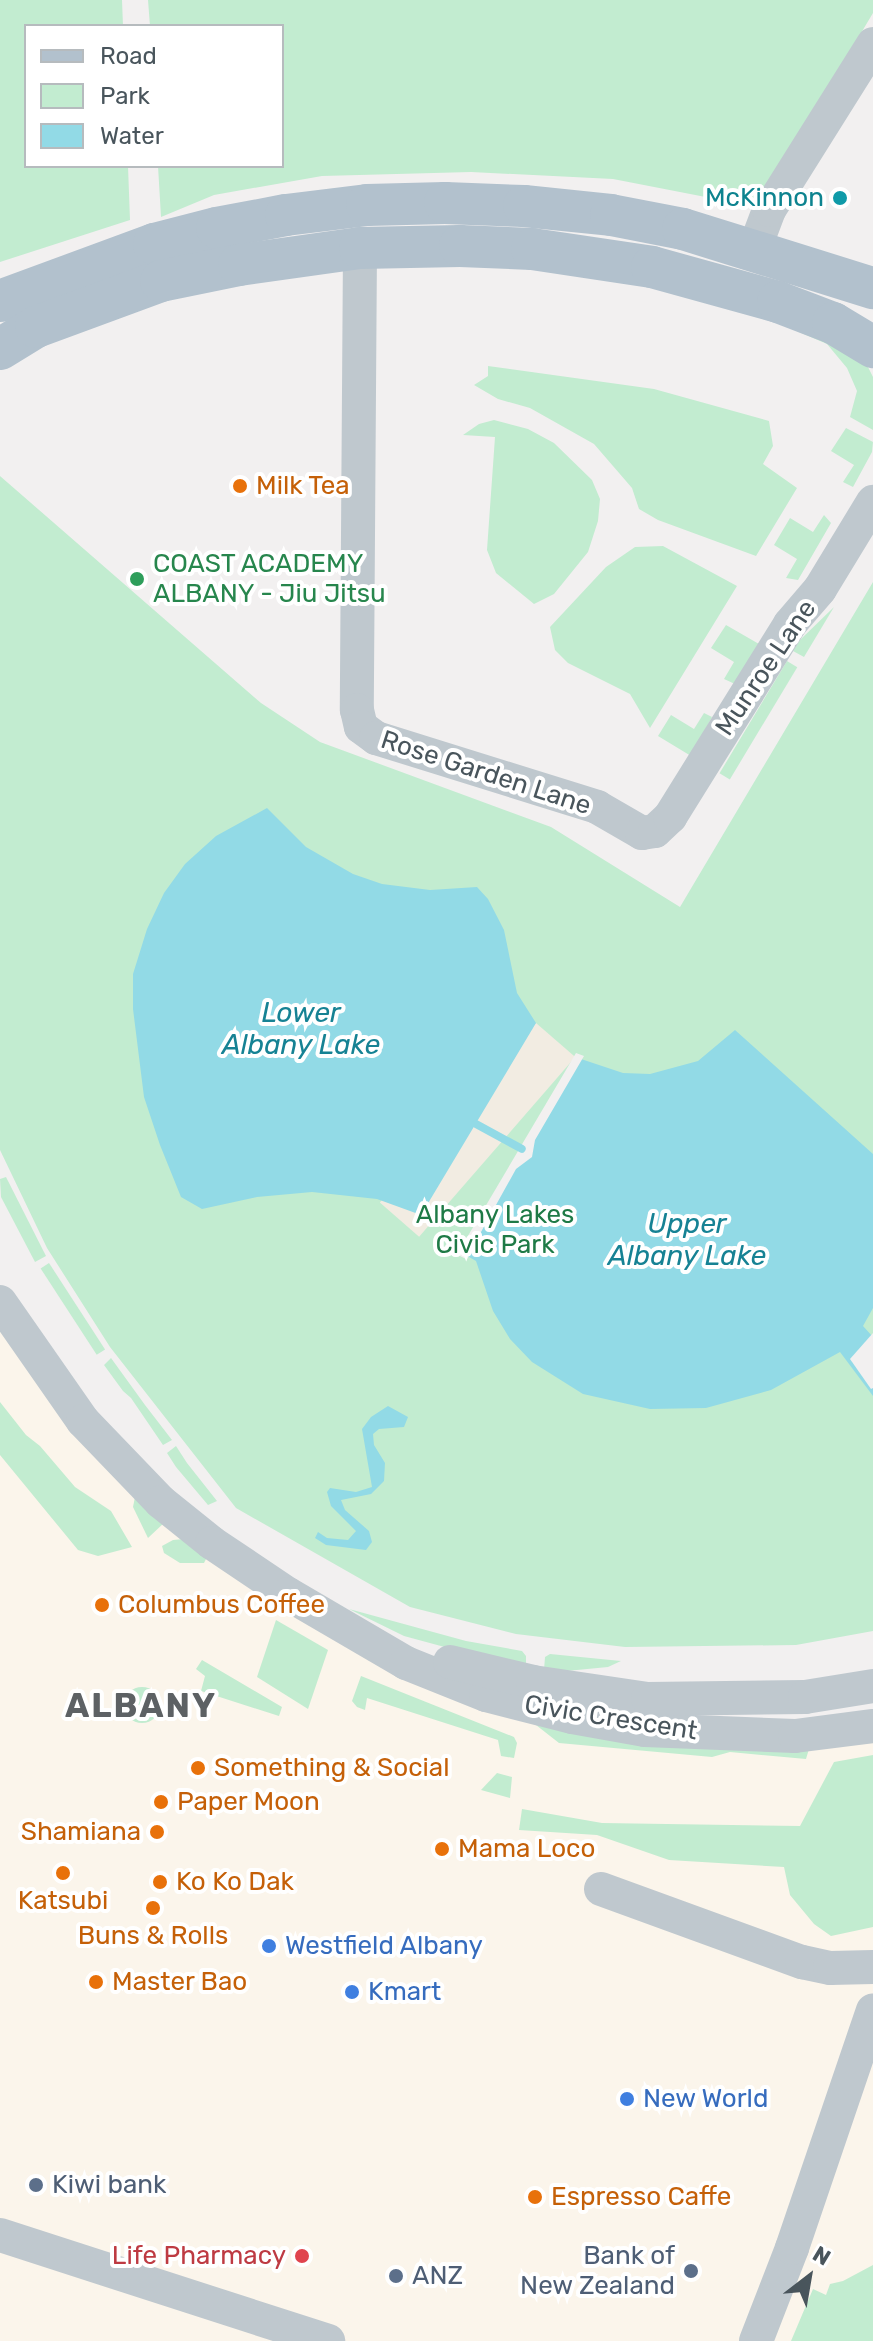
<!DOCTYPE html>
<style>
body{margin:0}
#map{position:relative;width:873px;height:2341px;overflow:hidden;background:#f2f0f0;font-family:Rubik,sans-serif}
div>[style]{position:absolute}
.commercial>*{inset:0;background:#fbf5eb}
.green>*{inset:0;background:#c2ecd0;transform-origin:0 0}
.round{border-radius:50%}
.sand>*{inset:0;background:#f2ece2;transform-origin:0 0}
.water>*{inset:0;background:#92dae6}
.pier>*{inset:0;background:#f2f0f0}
.stream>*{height:8px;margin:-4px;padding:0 4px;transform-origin:4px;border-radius:4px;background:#92dae6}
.minor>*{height:34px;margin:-17px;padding:0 17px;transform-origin:17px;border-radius:17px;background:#bfc8ce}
.major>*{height:42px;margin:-21px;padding:0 21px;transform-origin:21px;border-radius:21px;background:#b2c1cd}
.dots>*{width:22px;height:22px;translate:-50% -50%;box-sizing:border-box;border:4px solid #fff;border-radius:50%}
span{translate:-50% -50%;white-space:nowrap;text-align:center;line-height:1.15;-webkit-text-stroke:8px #fff;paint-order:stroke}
.culture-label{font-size:26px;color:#0d838f}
.right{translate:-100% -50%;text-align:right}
.food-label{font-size:26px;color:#c56008}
.left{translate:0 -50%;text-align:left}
.leisure-label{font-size:26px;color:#27864d}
.street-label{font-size:26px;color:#49555c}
.park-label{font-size:26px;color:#1e7a46}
.shop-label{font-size:26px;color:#366cbe}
.service-label{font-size:26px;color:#4e5e75}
.health-label{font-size:26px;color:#be3a42}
.water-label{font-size:28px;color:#168294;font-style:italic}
.district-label{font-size:34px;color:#5d6164;font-weight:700;letter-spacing:2px}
.legend{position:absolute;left:24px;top:24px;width:260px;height:144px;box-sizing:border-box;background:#fff;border:2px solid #b6bbbe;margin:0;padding:10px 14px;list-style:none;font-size:24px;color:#49555c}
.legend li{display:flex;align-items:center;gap:16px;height:40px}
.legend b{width:40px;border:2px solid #b6bbbe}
.north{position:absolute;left:769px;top:2237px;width:80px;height:80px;-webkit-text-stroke:6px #fff;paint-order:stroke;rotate:31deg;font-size:22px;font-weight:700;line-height:32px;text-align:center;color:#49555c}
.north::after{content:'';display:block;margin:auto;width:28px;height:36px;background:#49555c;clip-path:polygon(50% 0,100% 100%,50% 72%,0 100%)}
</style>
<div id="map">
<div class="commercial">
<div style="clip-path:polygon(0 1302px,57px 1388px,288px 1594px,529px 1707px,873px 1726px,873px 2341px,0 2341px)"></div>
</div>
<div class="green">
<div style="clip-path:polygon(0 0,122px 0,123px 26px,26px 26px,26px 166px,128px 166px,130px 220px,0 262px)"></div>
<div style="clip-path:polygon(148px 0,873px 0,873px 13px,757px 207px,613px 179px,471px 172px,322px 176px,214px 195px,161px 217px,158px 166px,282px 166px,282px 26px,150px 26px)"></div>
<div style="clip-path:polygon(778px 315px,867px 365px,873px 377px,873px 430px,850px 417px,857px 391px,847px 368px,827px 344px,776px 322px)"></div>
<div style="clip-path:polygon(488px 366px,654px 389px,769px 421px,773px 446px,763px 464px,797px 488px,756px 556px,658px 520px,639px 509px,632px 488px,594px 444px,530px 408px,498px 399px,474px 385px,488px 376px)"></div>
<div style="clip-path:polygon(494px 420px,528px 429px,554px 443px,592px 480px,600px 499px,598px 521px,588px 552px,554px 594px,534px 604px,496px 573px,487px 550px,495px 437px,463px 435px,479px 424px)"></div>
<div style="clip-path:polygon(846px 428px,873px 442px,872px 452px,853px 487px,843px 482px,854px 465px,831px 451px)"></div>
<div style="clip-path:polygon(0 476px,261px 703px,320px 742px,551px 827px,680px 907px,873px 582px,873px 1631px,796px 1645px,625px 1647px,516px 1634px,410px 1607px,236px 1508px,110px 1347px,47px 1248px,0 1150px)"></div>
<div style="clip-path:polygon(824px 515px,831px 523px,798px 580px,786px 578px,797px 559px,774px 545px,790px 518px,813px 532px)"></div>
<div style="clip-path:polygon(663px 546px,737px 586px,650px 728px,630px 694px,568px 663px,555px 650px,550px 627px,606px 567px,635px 547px)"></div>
<div style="clip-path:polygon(834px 607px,804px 657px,793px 651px,800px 640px)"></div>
<div style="clip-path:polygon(726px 625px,759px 644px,735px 684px,724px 679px,734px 662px,711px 648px)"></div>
<div style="left:787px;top:661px;width:12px;height:131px;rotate:31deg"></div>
<div style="clip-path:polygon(704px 713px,712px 717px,691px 756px,658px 736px,671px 715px,694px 729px)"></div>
<div style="clip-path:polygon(6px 1177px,46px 1256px,35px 1262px,1px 1197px,0 1179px)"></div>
<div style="left:49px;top:1263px;width:103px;height:10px;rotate:57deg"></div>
<div style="clip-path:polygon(111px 1358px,145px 1405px,172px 1440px,163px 1445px,131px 1398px,123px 1391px,104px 1365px)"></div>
<div style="clip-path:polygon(0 1402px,26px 1435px,40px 1446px,75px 1487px,111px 1511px,132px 1547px,98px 1556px,78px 1550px,0 1455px)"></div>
<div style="clip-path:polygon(176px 1446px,187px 1463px,217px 1501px,208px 1505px,176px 1467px,167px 1453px)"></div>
<div style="clip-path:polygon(135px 1497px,165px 1522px,148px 1538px,133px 1507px)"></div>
<div style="clip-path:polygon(184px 1539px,207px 1557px,204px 1563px,180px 1563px,164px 1553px,162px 1546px,173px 1540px)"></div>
<div style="clip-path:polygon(349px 1609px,466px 1641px,522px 1651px,526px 1656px,526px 1669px,404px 1636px)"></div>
<div style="clip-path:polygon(276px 1620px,328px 1650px,308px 1709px,257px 1677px)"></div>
<div style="clip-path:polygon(550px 1654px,621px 1661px,608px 1667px,556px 1672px,544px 1670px,545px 1657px)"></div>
<div style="clip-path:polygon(202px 1660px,282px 1707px,279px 1716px,201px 1691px,205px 1676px,196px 1669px)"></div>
<div style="clip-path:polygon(361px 1676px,514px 1737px,517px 1743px,514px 1758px,501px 1756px,498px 1740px,367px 1698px,365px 1710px,357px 1707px,352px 1701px)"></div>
<div class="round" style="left:124px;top:1687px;width:36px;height:36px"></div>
<div style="clip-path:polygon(536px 1725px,809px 1749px,806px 1759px,730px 1752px,712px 1757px,559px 1743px)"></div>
<div style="clip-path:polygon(873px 1755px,873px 1927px,831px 1936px,814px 1924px,790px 1895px,784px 1867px,669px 1860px,597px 1835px,519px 1830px,522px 1809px,602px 1823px,800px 1826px,834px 1762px)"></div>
<div style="clip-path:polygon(497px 1773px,512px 1777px,510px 1798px,481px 1790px)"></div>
<div style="clip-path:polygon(873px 2265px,873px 2341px,791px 2341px,813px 2289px,826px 2295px,830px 2284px,843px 2281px)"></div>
</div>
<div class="sand">
<div style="left:536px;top:1023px;width:52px;height:238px;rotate:41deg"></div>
</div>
<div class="water">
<div style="clip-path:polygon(267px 808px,306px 847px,353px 874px,382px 884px,430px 890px,477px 887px,488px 899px,504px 930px,517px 993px,536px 1023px,421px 1215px,377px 1199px,312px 1192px,257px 1197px,202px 1209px,181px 1197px,160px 1145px,144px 1097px,133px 1009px,133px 974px,147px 929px,164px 893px,185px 864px,216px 836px)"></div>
<div style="clip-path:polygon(735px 1030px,873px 1154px,873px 1308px,863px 1326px,873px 1337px,873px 1396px,840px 1352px,771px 1390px,706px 1408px,650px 1409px,583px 1394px,532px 1362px,510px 1339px,493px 1311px,476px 1261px,462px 1253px,575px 1057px,623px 1073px,650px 1074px,698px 1061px)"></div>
<div style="clip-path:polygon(388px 1406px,408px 1417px,404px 1427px,379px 1429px,373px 1434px,374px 1445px,385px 1463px,384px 1481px,371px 1494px,341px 1500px,345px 1510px,369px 1531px,372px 1542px,366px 1550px,326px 1545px,315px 1538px,318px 1532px,327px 1538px,348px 1540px,356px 1531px,331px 1506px,327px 1492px,330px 1488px,356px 1492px,372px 1487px,362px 1429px,371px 1417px)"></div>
</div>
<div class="pier">
<div style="clip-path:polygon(576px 1053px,584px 1056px,535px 1140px,532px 1157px,516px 1169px,466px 1259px,460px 1256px,459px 1251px)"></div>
<div style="clip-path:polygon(873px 1333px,873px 1388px,871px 1389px,850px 1359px)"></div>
</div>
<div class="stream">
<div style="left:476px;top:1124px;width:52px;rotate:28.5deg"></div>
</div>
<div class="minor">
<div style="left:360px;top:248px;width:462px;rotate:90.4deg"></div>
<div style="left:357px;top:710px;width:17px;rotate:77deg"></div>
<div style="left:361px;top:727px;width:19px;rotate:36deg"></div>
<div style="left:376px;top:738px;width:232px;rotate:17.3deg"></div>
<div style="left:597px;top:807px;width:52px;rotate:30deg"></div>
<div style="left:642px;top:833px;width:13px;rotate:-9deg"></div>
<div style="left:655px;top:831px;width:21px;rotate:-43deg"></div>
<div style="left:670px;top:817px;width:227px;rotate:-58.1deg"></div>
<div style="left:790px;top:624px;width:46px;rotate:-49.4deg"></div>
<div style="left:820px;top:589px;width:102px;rotate:-58.7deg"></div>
<div style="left:754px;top:250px;width:43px;rotate:-69.4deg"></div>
<div style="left:769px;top:210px;width:196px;rotate:-57.9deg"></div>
<div style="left:0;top:1302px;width:145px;rotate:55.1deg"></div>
<div style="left:83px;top:1421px;width:112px;rotate:46.1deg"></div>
<div style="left:161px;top:1502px;width:65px;rotate:38.8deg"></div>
<div style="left:212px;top:1543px;width:92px;rotate:33.9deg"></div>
<div style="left:288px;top:1594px;width:137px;rotate:30.3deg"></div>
<div style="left:406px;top:1663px;width:86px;rotate:21.8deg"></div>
<div style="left:486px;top:1695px;width:89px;rotate:14.3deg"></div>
<div style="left:572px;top:1717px;width:74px;rotate:10.1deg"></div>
<div style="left:645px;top:1730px;width:150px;rotate:2.3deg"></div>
<div style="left:795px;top:1736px;width:79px;rotate:-7.3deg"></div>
<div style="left:450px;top:1662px;width:85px;rotate:13.5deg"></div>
<div style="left:533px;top:1682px;width:116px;rotate:8.4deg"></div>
<div style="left:648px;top:1699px;width:157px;rotate:-0.7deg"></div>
<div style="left:805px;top:1697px;width:69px;rotate:-9.2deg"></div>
<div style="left:601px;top:1889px;width:214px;rotate:20deg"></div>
<div style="left:802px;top:1962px;width:29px;rotate:12deg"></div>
<div style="left:830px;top:1968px;width:43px;rotate:-1.3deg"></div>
<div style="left:0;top:2235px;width:345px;rotate:17.9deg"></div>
<div style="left:756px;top:2341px;width:100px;rotate:-68.8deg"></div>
<div style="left:792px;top:2248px;width:251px;rotate:-71.2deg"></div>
</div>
<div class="major">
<div style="left:0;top:301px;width:164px;rotate:-20.3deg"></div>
<div style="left:154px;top:244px;width:65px;rotate:-14.3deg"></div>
<div style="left:217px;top:228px;width:70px;rotate:-10.7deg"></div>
<div style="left:286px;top:215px;width:82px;rotate:-7deg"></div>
<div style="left:367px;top:205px;width:78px;rotate:-1.5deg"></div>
<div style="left:445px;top:203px;width:79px;rotate:2.2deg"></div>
<div style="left:524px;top:206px;width:87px;rotate:5.9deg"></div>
<div style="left:611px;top:215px;width:73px;rotate:11deg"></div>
<div style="left:683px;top:229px;width:199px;rotate:17.3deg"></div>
<div style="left:0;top:349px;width:42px;rotate:-31.4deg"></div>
<div style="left:36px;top:327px;width:133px;rotate:-20.2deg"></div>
<div style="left:161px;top:281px;width:80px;rotate:-11.6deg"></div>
<div style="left:239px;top:265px;width:122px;rotate:-8deg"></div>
<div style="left:360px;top:248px;width:100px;rotate:-1.1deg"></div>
<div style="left:460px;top:246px;width:72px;rotate:2.4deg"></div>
<div style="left:532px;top:249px;width:121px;rotate:8.5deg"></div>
<div style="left:652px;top:267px;width:131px;rotate:15.5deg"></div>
<div style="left:778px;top:302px;width:59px;rotate:20.9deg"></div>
<div style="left:833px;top:323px;width:47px;rotate:31deg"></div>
</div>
<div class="dots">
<div style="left:840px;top:198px;background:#0f9aa8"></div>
<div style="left:240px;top:486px;background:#e8710a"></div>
<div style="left:137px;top:579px;background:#2e9e5b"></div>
<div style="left:102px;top:1605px;background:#e8710a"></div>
<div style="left:198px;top:1768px;background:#e8710a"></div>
<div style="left:161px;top:1802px;background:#e8710a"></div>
<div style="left:157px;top:1832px;background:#e8710a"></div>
<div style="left:442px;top:1849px;background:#e8710a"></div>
<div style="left:63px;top:1873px;background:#e8710a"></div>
<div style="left:160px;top:1882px;background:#e8710a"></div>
<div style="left:153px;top:1908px;background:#e8710a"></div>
<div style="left:269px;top:1946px;background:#3f7fe0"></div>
<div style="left:96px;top:1982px;background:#e8710a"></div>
<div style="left:352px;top:1992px;background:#3f7fe0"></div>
<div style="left:627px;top:2099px;background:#3f7fe0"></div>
<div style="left:36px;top:2185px;background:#5c6f8a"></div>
<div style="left:535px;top:2197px;background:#e8710a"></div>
<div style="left:302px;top:2256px;background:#e0444e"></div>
<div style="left:691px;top:2271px;background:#5c6f8a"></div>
<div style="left:396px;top:2276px;background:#5c6f8a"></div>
</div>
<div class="culture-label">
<span class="right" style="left:824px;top:198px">McKinnon</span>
</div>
<div class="food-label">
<span class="left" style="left:256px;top:486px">Milk Tea</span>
<span class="left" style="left:118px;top:1605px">Columbus Coffee</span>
<span class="left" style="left:214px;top:1768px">Something &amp; Social</span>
<span class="left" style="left:177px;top:1802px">Paper Moon</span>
<span class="right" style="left:141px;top:1832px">Shamiana</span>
<span class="left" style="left:458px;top:1849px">Mama Loco</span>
<span class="left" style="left:176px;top:1882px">Ko Ko Dak</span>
<span style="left:63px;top:1901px">Katsubi</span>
<span style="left:153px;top:1936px">Buns &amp; Rolls</span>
<span class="left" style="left:112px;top:1982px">Master Bao</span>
<span class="left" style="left:551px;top:2197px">Espresso Caffe</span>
</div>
<div class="leisure-label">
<span class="left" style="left:153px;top:579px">COAST ACADEMY<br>ALBANY - Jiu Jitsu</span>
</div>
<div class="street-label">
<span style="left:766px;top:668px;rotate:-56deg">Munroe Lane</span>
<span style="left:486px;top:773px;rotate:18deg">Rose Garden Lane</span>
<span style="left:611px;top:1718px;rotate:9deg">Civic Crescent</span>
</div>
<div class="park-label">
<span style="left:495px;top:1230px">Albany Lakes<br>Civic Park</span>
</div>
<div class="shop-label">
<span class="left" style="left:285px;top:1946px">Westfield Albany</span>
<span class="left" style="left:368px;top:1992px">Kmart</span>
<span class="left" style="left:643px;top:2099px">New World</span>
</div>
<div class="service-label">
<span class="left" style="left:52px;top:2185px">Kiwi bank</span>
<span class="right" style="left:675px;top:2271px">Bank of<br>New Zealand</span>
<span class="left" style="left:412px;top:2276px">ANZ</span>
</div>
<div class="health-label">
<span class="right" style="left:286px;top:2256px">Life Pharmacy</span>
</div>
<div class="water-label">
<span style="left:301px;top:1029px">Lower<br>Albany Lake</span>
<span style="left:687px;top:1240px">Upper<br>Albany Lake</span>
</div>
<div class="district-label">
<span style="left:141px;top:1706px">ALBANY</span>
</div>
<ul class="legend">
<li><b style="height:10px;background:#b2c1cd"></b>Road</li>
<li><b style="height:22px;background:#c2ecd0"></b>Park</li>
<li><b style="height:22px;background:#92dae6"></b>Water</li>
</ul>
<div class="north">N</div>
</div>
